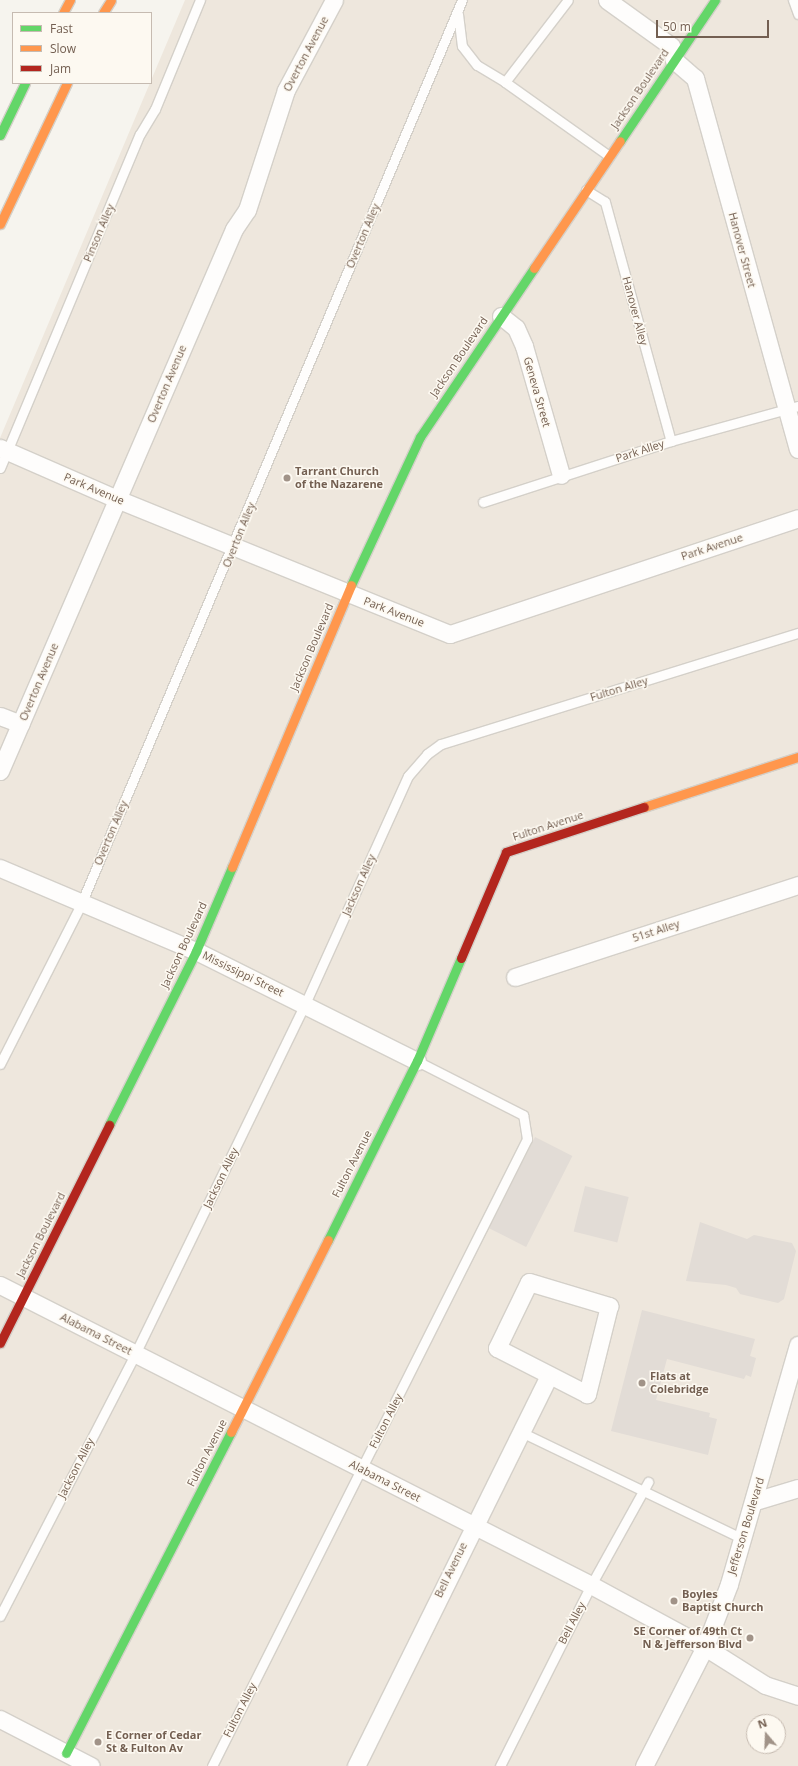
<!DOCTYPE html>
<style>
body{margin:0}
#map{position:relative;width:798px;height:1766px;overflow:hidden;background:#f6f4ee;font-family:"Open Sans",sans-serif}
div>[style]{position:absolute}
.residential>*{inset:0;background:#eee7dd}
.building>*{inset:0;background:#e2dcd6;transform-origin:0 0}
.roads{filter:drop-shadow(1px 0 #d4d0c9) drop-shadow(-1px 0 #d4d0c9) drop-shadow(0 1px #d4d0c9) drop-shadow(0 -1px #d4d0c9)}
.lane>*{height:9px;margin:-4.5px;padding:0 4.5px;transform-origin:4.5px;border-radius:4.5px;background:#fefdfc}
.street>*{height:17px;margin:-8.5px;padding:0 8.5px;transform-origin:8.5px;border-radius:8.5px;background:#fefdfc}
.fast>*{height:9px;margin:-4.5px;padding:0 4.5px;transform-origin:4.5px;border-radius:4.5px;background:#63d668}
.slow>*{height:9px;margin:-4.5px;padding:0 4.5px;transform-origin:4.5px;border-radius:4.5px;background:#ff974d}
.jam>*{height:9px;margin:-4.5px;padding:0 4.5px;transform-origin:4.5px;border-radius:4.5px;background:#b3261e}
.dots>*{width:11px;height:11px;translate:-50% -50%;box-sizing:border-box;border:2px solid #fdf9f1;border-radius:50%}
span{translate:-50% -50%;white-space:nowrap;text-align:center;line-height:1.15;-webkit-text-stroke:3px #fdf9f1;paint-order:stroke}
.street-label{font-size:11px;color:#735f51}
.poi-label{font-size:11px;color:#735f51;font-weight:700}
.left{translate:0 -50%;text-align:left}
.right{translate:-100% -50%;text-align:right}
.legend{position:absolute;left:12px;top:12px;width:140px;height:72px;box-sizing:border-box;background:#fdf9f1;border:1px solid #c6bbb1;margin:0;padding:5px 7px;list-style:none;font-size:12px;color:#735f51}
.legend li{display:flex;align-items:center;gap:8px;height:20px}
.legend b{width:20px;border:1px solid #c6bbb1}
.north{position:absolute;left:746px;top:1714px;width:40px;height:40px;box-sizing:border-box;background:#fdf9f1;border:1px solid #c6bbb1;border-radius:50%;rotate:341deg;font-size:11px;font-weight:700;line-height:16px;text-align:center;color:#735f51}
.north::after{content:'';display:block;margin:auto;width:14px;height:18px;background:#a19388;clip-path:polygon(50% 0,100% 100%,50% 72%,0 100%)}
.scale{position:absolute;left:656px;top:20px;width:113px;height:18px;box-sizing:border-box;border:2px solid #735f51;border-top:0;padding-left:5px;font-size:12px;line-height:14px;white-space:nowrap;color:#735f51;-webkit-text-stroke:3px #fdf9f1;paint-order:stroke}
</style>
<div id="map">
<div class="residential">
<div style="clip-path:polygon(evenodd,185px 0,798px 0,798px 1766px,0 1766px,0 438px,185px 0,754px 1722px,778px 1722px,778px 1746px,754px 1746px,754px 1722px)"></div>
</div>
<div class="building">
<div style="left:535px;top:1137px;width:42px;height:102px;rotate:27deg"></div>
<div style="left:585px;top:1186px;width:45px;height:47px;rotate:14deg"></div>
<div style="clip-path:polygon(700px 1222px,747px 1239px,754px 1235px,792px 1243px,796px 1251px,784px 1299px,778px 1303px,740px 1294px,736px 1288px,726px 1285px,686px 1281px)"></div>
<div style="clip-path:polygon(642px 1310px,755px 1339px,750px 1356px,756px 1358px,751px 1377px,746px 1375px,744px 1379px,667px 1359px,656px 1400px,710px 1413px,709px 1417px,717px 1419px,708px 1455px,611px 1431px)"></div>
</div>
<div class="roads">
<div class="lane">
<div style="left:793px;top:0;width:15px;rotate:70deg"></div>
<div style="left:458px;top:14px;width:32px;rotate:83deg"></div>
<div style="left:462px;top:46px;width:24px;rotate:52deg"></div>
<div style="left:477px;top:65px;width:33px;rotate:31deg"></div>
<div style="left:505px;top:82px;width:103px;rotate:-52.5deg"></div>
<div style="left:505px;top:82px;width:128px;rotate:35.4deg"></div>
<div style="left:586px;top:190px;width:22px;rotate:32deg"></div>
<div style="left:605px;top:202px;width:248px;rotate:74.6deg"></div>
<div style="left:0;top:468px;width:362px;rotate:-67.3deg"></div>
<div style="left:140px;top:134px;width:29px;rotate:-59deg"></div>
<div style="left:155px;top:109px;width:118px;rotate:-67.6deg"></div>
<div style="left:483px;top:502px;width:198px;rotate:-18deg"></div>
<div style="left:671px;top:441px;width:132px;rotate:-15.4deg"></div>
<div style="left:0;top:1064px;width:179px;rotate:-63.1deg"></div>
<div style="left:81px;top:904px;width:981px;rotate:-67.15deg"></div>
<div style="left:521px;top:1432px;width:246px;rotate:25.7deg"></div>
<div style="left:0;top:1616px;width:295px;rotate:-62.7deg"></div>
<div style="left:135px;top:1354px;width:389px;rotate:-64.1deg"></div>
<div style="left:305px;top:1004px;width:250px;rotate:-65.7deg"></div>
<div style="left:408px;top:776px;width:29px;rotate:-49deg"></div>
<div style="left:427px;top:754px;width:17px;rotate:-36deg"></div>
<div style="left:441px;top:744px;width:374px;rotate:-17.3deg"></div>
<div style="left:212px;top:1766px;width:702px;rotate:-63.33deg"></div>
<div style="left:527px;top:1139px;width:24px;rotate:-99deg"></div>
<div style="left:523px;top:1115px;width:119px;rotate:-153deg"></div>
<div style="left:500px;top:1766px;width:203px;rotate:-63.3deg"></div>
<div style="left:591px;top:1585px;width:118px;rotate:-61deg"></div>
</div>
<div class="street">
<div style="left:607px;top:0;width:79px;rotate:35.7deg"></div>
<div style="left:671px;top:46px;width:14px;rotate:78deg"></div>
<div style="left:674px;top:60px;width:28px;rotate:41deg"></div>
<div style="left:695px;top:78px;width:385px;rotate:74.5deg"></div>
<div style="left:501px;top:316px;width:19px;rotate:39deg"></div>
<div style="left:516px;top:328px;width:20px;rotate:66deg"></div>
<div style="left:524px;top:346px;width:134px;rotate:74deg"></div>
<div style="left:0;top:448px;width:128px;rotate:23.6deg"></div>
<div style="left:117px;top:499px;width:359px;rotate:22.1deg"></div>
<div style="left:450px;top:634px;width:367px;rotate:-18.4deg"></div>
<div style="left:0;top:716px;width:22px;rotate:21deg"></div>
<div style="left:0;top:771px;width:590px;rotate:-66.65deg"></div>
<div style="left:234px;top:229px;width:23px;rotate:-56deg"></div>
<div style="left:247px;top:210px;width:126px;rotate:-72deg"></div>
<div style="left:286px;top:90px;width:102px;rotate:-61.9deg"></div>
<div style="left:0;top:868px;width:213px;rotate:23deg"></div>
<div style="left:196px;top:951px;width:247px;rotate:26.5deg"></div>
<div style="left:515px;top:977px;width:298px;rotate:-18deg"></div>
<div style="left:529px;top:1282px;width:84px;rotate:16.7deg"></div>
<div style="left:609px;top:1306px;width:91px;rotate:104deg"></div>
<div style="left:587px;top:1394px;width:101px;rotate:-152.9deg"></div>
<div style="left:497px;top:1348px;width:73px;rotate:-64.1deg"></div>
<div style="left:0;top:1285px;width:663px;rotate:26.91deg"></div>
<div style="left:591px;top:1585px;width:130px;rotate:28.5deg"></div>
<div style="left:705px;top:1647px;width:71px;rotate:32.3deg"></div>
<div style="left:765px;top:1685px;width:35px;rotate:18deg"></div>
<div style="left:755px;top:1501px;width:45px;rotate:-16.8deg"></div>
<div style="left:0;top:1719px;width:102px;rotate:27.3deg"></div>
<div style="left:356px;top:1766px;width:435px;rotate:-63.7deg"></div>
<div style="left:644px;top:1766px;width:134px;rotate:-62.9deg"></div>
<div style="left:705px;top:1647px;width:67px;rotate:-69.1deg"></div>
<div style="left:729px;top:1584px;width:249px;rotate:-73.9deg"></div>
</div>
<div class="fast">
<div style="left:0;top:135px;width:58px;rotate:-64.3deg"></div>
<div style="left:620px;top:141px;width:170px;rotate:-56deg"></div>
<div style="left:351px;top:585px;width:163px;rotate:-65deg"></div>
<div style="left:420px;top:437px;width:204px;rotate:-56deg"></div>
<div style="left:109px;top:1125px;width:195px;rotate:-63.4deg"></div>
<div style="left:196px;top:951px;width:91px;rotate:-66.8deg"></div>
<div style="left:328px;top:1240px;width:200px;rotate:-63.6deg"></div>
<div style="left:417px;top:1061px;width:112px;rotate:-66.9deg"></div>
<div style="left:66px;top:1753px;width:361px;rotate:-62.8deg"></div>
</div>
<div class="slow">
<div style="left:63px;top:13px;width:15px;rotate:-62deg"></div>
<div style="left:103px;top:13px;width:15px;rotate:-58deg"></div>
<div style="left:0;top:224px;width:156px;rotate:-64.6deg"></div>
<div style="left:534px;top:268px;width:153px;rotate:-55.9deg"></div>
<div style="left:644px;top:807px;width:162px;rotate:-18deg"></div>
<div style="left:232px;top:867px;width:306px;rotate:-67.1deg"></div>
<div style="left:231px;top:1432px;width:215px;rotate:-63.2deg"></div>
</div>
<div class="jam">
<div style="left:461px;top:958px;width:115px;rotate:-67deg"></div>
<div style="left:506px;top:852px;width:145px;rotate:-18.1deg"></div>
<div style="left:0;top:1343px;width:244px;rotate:-63.4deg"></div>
</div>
</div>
<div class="dots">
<div style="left:287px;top:478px;background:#a19388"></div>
<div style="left:642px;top:1383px;background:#a19388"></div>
<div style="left:674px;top:1601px;background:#a19388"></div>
<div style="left:750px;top:1638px;background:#a19388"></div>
<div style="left:98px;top:1742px;background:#a19388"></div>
</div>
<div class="street-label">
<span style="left:306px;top:54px;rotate:-62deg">Overton Avenue</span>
<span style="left:640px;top:89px;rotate:-56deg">Jackson Boulevard</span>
<span style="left:99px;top:233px;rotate:-67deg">Pinson Alley</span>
<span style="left:363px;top:236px;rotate:-67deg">Overton Alley</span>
<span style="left:742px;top:250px;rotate:75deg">Hanover Street</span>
<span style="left:635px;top:311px;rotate:75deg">Hanover Alley</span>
<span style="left:459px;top:357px;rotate:-56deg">Jackson Boulevard</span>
<span style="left:167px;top:384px;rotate:-67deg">Overton Avenue</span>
<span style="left:537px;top:392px;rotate:74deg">Geneva Street</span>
<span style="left:640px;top:451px;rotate:-18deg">Park Alley</span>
<span style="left:94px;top:489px;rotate:23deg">Park Avenue</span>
<span style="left:239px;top:535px;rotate:-68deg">Overton Alley</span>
<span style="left:712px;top:547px;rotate:-18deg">Park Avenue</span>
<span style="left:394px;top:612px;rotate:21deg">Park Avenue</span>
<span style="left:312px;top:647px;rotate:-67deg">Jackson Boulevard</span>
<span style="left:39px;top:682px;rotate:-67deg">Overton Avenue</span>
<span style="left:619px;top:689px;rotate:-17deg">Fulton Alley</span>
<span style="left:548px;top:826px;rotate:-18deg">Fulton Avenue</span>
<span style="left:111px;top:833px;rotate:-67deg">Overton Alley</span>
<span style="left:359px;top:885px;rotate:-66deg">Jackson Alley</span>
<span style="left:656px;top:931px;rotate:-18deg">51st Alley</span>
<span style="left:184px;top:945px;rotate:-65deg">Jackson Boulevard</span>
<span style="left:243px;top:974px;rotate:26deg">Mississippi Street</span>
<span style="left:352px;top:1164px;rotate:-63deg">Fulton Avenue</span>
<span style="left:221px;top:1178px;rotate:-64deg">Jackson Alley</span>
<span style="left:41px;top:1235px;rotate:-63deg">Jackson Boulevard</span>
<span style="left:96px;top:1334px;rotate:27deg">Alabama Street</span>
<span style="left:386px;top:1421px;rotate:-63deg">Fulton Alley</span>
<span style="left:207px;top:1453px;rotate:-63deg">Fulton Avenue</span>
<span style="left:76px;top:1468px;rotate:-63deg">Jackson Alley</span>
<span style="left:385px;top:1481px;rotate:27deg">Alabama Street</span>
<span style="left:746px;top:1526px;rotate:-73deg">Jefferson Boulevard</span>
<span style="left:451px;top:1570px;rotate:-64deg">Bell Avenue</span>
<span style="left:572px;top:1623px;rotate:-63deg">Bell Alley</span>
<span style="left:240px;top:1710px;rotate:-63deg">Fulton Alley</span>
</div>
<div class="poi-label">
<span class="left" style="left:295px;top:478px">Tarrant Church<br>of the Nazarene</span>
<span class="left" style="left:650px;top:1383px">Flats at<br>Colebridge</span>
<span class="left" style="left:682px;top:1601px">Boyles<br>Baptist Church</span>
<span class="right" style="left:742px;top:1638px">SE Corner of 49th Ct<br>N &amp; Jefferson Blvd</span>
<span class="left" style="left:106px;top:1742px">E Corner of Cedar<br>St &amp; Fulton Av</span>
</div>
<ul class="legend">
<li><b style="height:5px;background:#63d668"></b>Fast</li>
<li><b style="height:5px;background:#ff974d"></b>Slow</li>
<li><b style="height:5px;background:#b3261e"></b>Jam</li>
</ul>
<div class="north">N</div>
<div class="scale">50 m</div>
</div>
